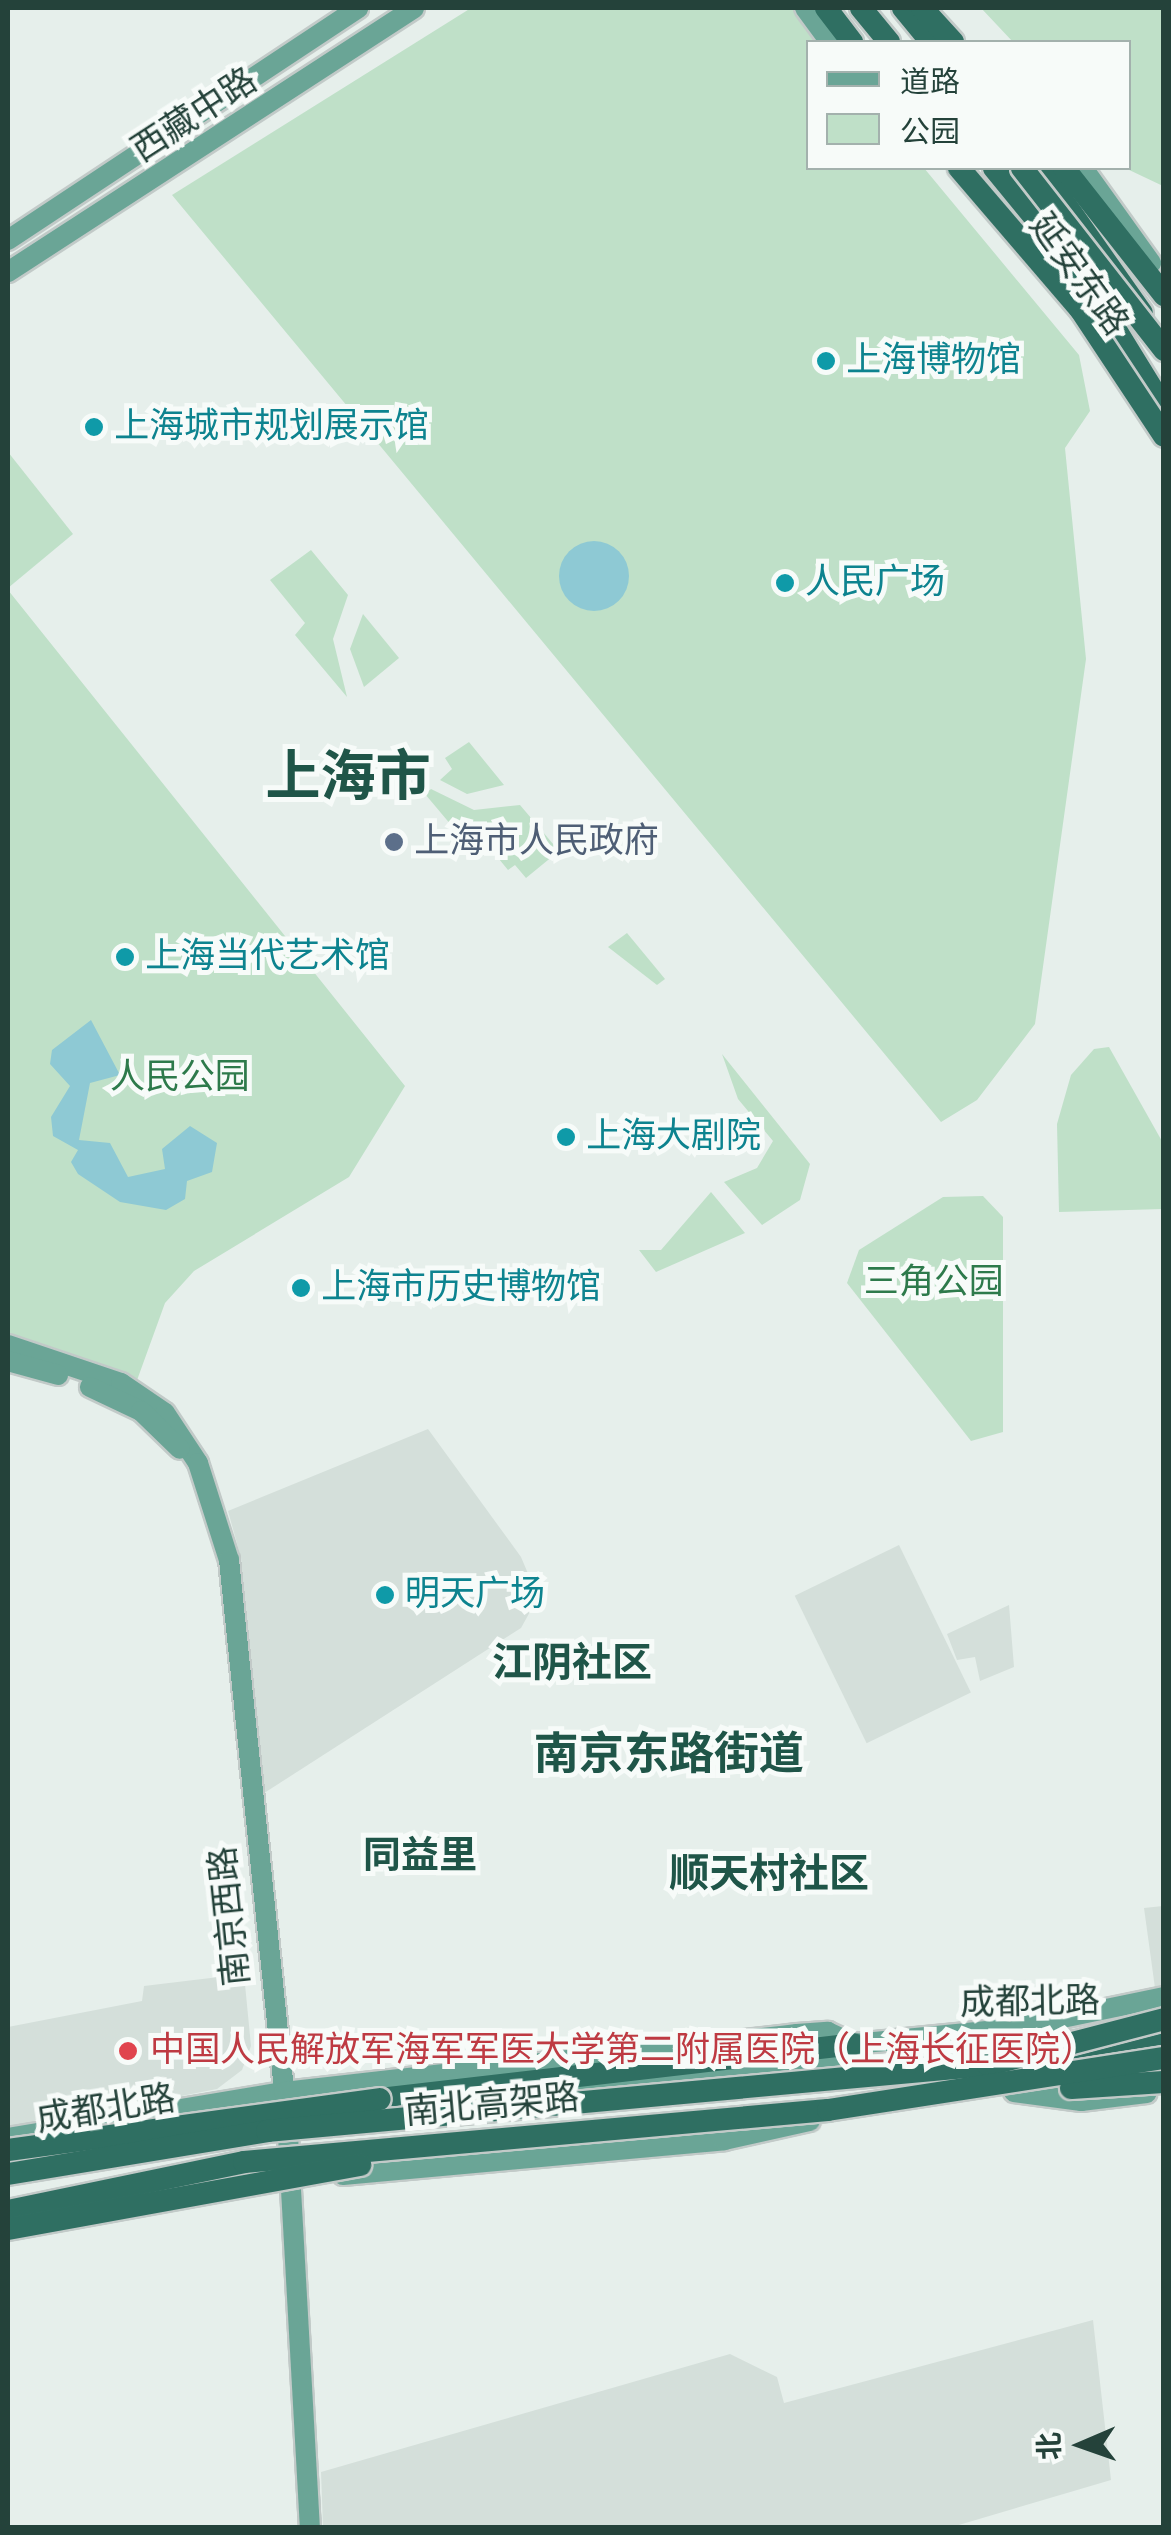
<!DOCTYPE html>
<meta charset="utf-8">
<style>
body{margin:0}
#map{position:relative;width:1171px;height:2535px;overflow:hidden;background:#e6efeb;font-family:"Alegreya Sans","Noto Sans SC",sans-serif}
div>[style]{position:absolute}
.built>*{inset:0;background:#d4dfda;transform-origin:0 0}
.green>*{inset:0;background:#bfe0c8}
.water>*{inset:0;background:#8ec9d4}
.round{border-radius:50%}
.roads{filter:drop-shadow(2px 0 #c2cac8) drop-shadow(-2px 0 #c2cac8) drop-shadow(0 2px #c2cac8) drop-shadow(0 -2px #c2cac8)}
.major>*{height:20px;margin:-10px;padding:0 10px;transform-origin:10px;border-radius:10px;background:#6aa596}
.highway>*{height:22px;margin:-11px;padding:0 11px;transform-origin:11px;border-radius:11px;background:#2f6f62}
.bridges{filter:drop-shadow(2px 0 #c2cac8) drop-shadow(-2px 0 #c2cac8) drop-shadow(0 2px #c2cac8) drop-shadow(0 -2px #c2cac8)}
.highway-bridge>*{height:22px;margin:-11px;padding:0 11px;transform-origin:11px;border-radius:11px;background:#2f6f62}
.dots>*{width:28px;height:28px;translate:-50% -50%;box-sizing:border-box;border:5px solid #f7fbf9;border-radius:50%}
span{translate:-50% -50%;white-space:nowrap;text-align:center;line-height:1.15;-webkit-text-stroke:10px #f7fbf9;paint-order:stroke}
.street-label{font-size:35px;color:#24423a}
.culture-label{font-size:35px;color:#0d838f}
.left{translate:0 -50%;text-align:left}
.service-label{font-size:35px;color:#4e5e75}
.park-label{font-size:35px;color:#2d7a4b}
.health-label{font-size:35px;color:#be3a42}
.neighbourhood-label{font-size:38px;color:#1f5548;font-weight:700}
.quarter-label{font-size:40px;color:#1f5548;font-weight:700}
.district-label{font-size:45px;color:#1f5548;font-weight:700}
.town-label{font-size:55px;color:#1f5548;font-weight:700}
.frame{position:absolute;inset:0;border:10px solid #24423a;pointer-events:none}
.legend{position:absolute;left:806px;top:40px;width:325px;height:130px;box-sizing:border-box;background:#f7fbf9;border:2px solid #a3b1ad;margin:0;padding:12px 18px;list-style:none;font-size:30px;color:#24423a}
.legend li{display:flex;align-items:center;gap:20px;height:50px}
.legend b{width:50px;border:2px solid #a3b1ad}
.north{position:absolute;left:1031px;top:2395px;width:100px;height:100px;-webkit-text-stroke:8px #f7fbf9;paint-order:stroke;rotate:268deg;font-size:28px;font-weight:700;line-height:40px;text-align:center;color:#24423a}
.north::after{content:'';display:block;margin:auto;width:35px;height:45px;background:#24423a;clip-path:polygon(50% 0,100% 100%,50% 72%,0 100%)}
</style>
<div id="map">
<div class="built">
<div style="clip-path:polygon(428px 1429px,521px 1557px,535px 1590px,531px 1610px,521px 1628px,258px 1797px,241px 1558px,228px 1511px)"></div>
<div style="left:899px;top:1545px;width:164px;height:116px;rotate:64deg"></div>
<div style="clip-path:polygon(1009px 1605px,1014px 1667px,980px 1681px,975px 1657px,957px 1660px,947px 1634px)"></div>
<div style="clip-path:polygon(1163px 1906px,1163px 1986px,1155px 1988px,1144px 1908px)"></div>
<div style="clip-path:polygon(244px 1974px,251px 2046px,242px 2070px,217px 2089px,8px 2130px,8px 2027px,142px 2001px,144px 1986px)"></div>
<div style="clip-path:polygon(1093px 2320px,1111px 2480px,952px 2527px,323px 2527px,321px 2472px,730px 2354px,777px 2377px,784px 2403px)"></div>
</div>
<div class="green">
<div style="clip-path:polygon(471px 8px,797px 8px,822px 42px,808px 42px,808px 168px,924px 168px,1079px 355px,1090px 411px,1065px 448px,1086px 659px,1035px 1024px,977px 1100px,941px 1122px,172px 195px)"></div>
<div style="clip-path:polygon(981px 8px,1163px 8px,1163px 186px,1125px 168px,1128px 42px,1013px 42px)"></div>
<div style="clip-path:polygon(8px 452px,73px 534px,8px 588px)"></div>
<div style="clip-path:polygon(311px 550px,348px 595px,333px 639px,347px 697px,295px 635px,305px 623px,270px 580px)"></div>
<div style="clip-path:polygon(8px 590px,405px 1086px,349px 1177px,194px 1271px,165px 1303px,136px 1383px,8px 1339px)"></div>
<div style="clip-path:polygon(363px 614px,399px 658px,364px 687px,350px 649px)"></div>
<div style="clip-path:polygon(469px 742px,504px 785px,467px 794px,440px 780px,452px 769px,445px 758px)"></div>
<div style="clip-path:polygon(431px 789px,474px 810px,520px 805px,559px 851px,526px 878px,515px 865px,508px 870px,485px 842px,473px 851px,425px 794px)"></div>
<div style="clip-path:polygon(627px 933px,665px 979px,657px 985px,608px 947px)"></div>
<div style="clip-path:polygon(1109px 1047px,1163px 1143px,1163px 1209px,1059px 1212px,1057px 1124px,1071px 1075px,1094px 1049px)"></div>
<div style="clip-path:polygon(722px 1054px,810px 1164px,800px 1200px,762px 1225px,724px 1182px,757px 1168px,773px 1141px,738px 1099px)"></div>
<div style="clip-path:polygon(711px 1192px,745px 1233px,656px 1272px,639px 1250px,661px 1250px)"></div>
<div style="clip-path:polygon(983px 1196px,1003px 1217px,1003px 1432px,971px 1441px,847px 1283px,859px 1250px,943px 1197px)"></div>
</div>
<div class="water">
<div class="round" style="left:559px;top:541px;width:70px;height:70px"></div>
<div style="clip-path:polygon(91px 1020px,120px 1075px,90px 1083px,79px 1140px,110px 1143px,128px 1177px,165px 1169px,162px 1149px,190px 1126px,217px 1143px,212px 1172px,187px 1181px,185px 1199px,166px 1210px,120px 1202px,78px 1174px,71px 1162px,78px 1150px,53px 1136px,51px 1117px,70px 1086px,50px 1064px,52px 1050px)"></div>
</div>
<div class="roads">
<div class="major">
<div style="left:805px;top:8px;width:42px;rotate:53.7deg"></div>
<div style="left:1083px;top:168px;width:117px;rotate:54.4deg"></div>
<div style="left:8px;top:240px;width:420px;rotate:-33.5deg"></div>
<div style="left:8px;top:272px;width:484px;rotate:-33deg"></div>
<div style="left:8px;top:1345px;width:119px;rotate:18.6deg"></div>
<div style="left:121px;top:1383px;width:53px;rotate:34.3deg"></div>
<div style="left:165px;top:1413px;width:60px;rotate:56.6deg"></div>
<div style="left:198px;top:1463px;width:102px;rotate:72.3deg"></div>
<div style="left:229px;top:1560px;width:561px;rotate:84.07deg"></div>
<div style="left:287px;top:2118px;width:411px;rotate:86.8deg"></div>
<div style="left:8px;top:1361px;width:52px;rotate:15.6deg"></div>
<div style="left:90px;top:1387px;width:56px;rotate:25.2deg"></div>
<div style="left:141px;top:1411px;width:54px;rotate:44.3deg"></div>
<div style="left:1019px;top:2027px;width:148px;rotate:-11.7deg"></div>
<div style="left:1014px;top:2092px;width:68px;rotate:7.7deg"></div>
<div style="left:1081px;top:2101px;width:66px;rotate:-6.9deg"></div>
<div style="left:541px;top:2095px;width:293px;rotate:-7.1deg"></div>
<div style="left:832px;top:2059px;width:27px;rotate:-34deg"></div>
<div style="left:854px;top:2044px;width:144px;rotate:-5.6deg"></div>
<div style="left:997px;top:2030px;width:78px;rotate:8.9deg"></div>
<div style="left:8px;top:2138px;width:280px;rotate:-9.5deg"></div>
<div style="left:284px;top:2092px;width:516px;rotate:-6.45deg"></div>
<div style="left:797px;top:2034px;width:31px;rotate:-4deg"></div>
<div style="left:828px;top:2032px;width:29px;rotate:25deg"></div>
<div style="left:343px;top:2175px;width:383px;rotate:-5.2deg"></div>
<div style="left:724px;top:2140px;width:88px;rotate:-12.5deg"></div>
<div style="left:206px;top:2180px;width:71px;rotate:-8.9deg"></div>
</div>
<div class="highway">
<div style="left:826px;top:8px;width:43px;rotate:52.6deg"></div>
<div style="left:861px;top:8px;width:44px;rotate:50.5deg"></div>
<div style="left:903px;top:8px;width:44px;rotate:50.5deg"></div>
<div style="left:922px;top:8px;width:46px;rotate:47.6deg"></div>
<div style="left:994px;top:168px;width:142px;rotate:50.7deg"></div>
<div style="left:1084px;top:278px;width:153px;rotate:58.4deg"></div>
<div style="left:1040px;top:168px;width:177px;rotate:54.9deg"></div>
<div style="left:1064px;top:168px;width:162px;rotate:51.8deg"></div>
<div style="left:1024px;top:2062px;width:141px;rotate:-8.1deg"></div>
<div style="left:380px;top:2099px;width:477px;rotate:-6.6deg"></div>
</div>
</div>
<div class="bridges">
<div class="highway-bridge">
<div style="left:959px;top:168px;width:186px;rotate:49.4deg"></div>
<div style="left:1080px;top:309px;width:152px;rotate:56.5deg"></div>
<div style="left:1022px;top:168px;width:231px;rotate:52deg"></div>
<div style="left:1071px;top:2088px;width:93px;rotate:-3.7deg"></div>
<div style="left:8px;top:2150px;width:375px;rotate:-7.8deg"></div>
<div style="left:8px;top:2174px;width:263px;rotate:-9.4deg"></div>
<div style="left:267px;top:2131px;width:724px;rotate:-5.23deg"></div>
<div style="left:988px;top:2065px;width:182px;rotate:-14.6deg"></div>
<div style="left:8px;top:2211px;width:241px;rotate:-11.7deg"></div>
<div style="left:244px;top:2162px;width:586px;rotate:-5.09deg"></div>
<div style="left:828px;top:2110px;width:340px;rotate:-8.8deg"></div>
<div style="left:8px;top:2229px;width:358px;rotate:-10.3deg"></div>
</div>
</div>
<div class="dots">
<div style="left:826px;top:361px;background:#0f9aa8"></div>
<div style="left:94px;top:427px;background:#0f9aa8"></div>
<div style="left:785px;top:583px;background:#0f9aa8"></div>
<div style="left:394px;top:842px;background:#5c6f8a"></div>
<div style="left:125px;top:957px;background:#0f9aa8"></div>
<div style="left:566px;top:1137px;background:#0f9aa8"></div>
<div style="left:301px;top:1288px;background:#0f9aa8"></div>
<div style="left:385px;top:1595px;background:#0f9aa8"></div>
<div style="left:128px;top:2051px;background:#e0444e"></div>
</div>
<div class="street-label">
<span style="left:195px;top:116px;rotate:-33deg">西藏中路</span>
<span style="left:1078px;top:275px;rotate:54deg">延安东路</span>
<span style="left:231px;top:1916px;rotate:-96deg">南京西路</span>
<span style="left:1030px;top:2003px;rotate:-1deg">成都北路</span>
<span style="left:492px;top:2106px;rotate:-5deg">南北高架路</span>
<span style="left:106px;top:2110px;rotate:-9deg">成都北路</span>
</div>
<div class="culture-label">
<span class="left" style="left:846px;top:361px">上海博物馆</span>
<span class="left" style="left:114px;top:427px">上海城市规划展示馆</span>
<span class="left" style="left:805px;top:583px">人民广场</span>
<span class="left" style="left:145px;top:957px">上海当代艺术馆</span>
<span class="left" style="left:586px;top:1137px">上海大剧院</span>
<span class="left" style="left:321px;top:1288px">上海市历史博物馆</span>
<span class="left" style="left:405px;top:1595px">明天广场</span>
</div>
<div class="service-label">
<span class="left" style="left:414px;top:842px">上海市人民政府</span>
</div>
<div class="park-label">
<span style="left:180px;top:1078px">人民公园</span>
<span style="left:934px;top:1283px">三角公园</span>
</div>
<div class="health-label">
<span class="left" style="left:150px;top:2051px">中国人民解放军海军军医大学第二附属医院（上海长征医院）</span>
</div>
<div class="neighbourhood-label">
<span style="left:420px;top:1858px">同益里</span>
</div>
<div class="quarter-label">
<span style="left:572px;top:1664px">江阴社区</span>
<span style="left:769px;top:1875px">顺天村社区</span>
</div>
<div class="district-label">
<span style="left:669px;top:1756px">南京东路街道</span>
</div>
<div class="town-label">
<span style="left:348px;top:779px">上海市</span>
</div>
<div class="frame"></div>
<ul class="legend">
<li><b style="height:12px;background:#6aa596"></b>道路</li>
<li><b style="height:28px;background:#bfe0c8"></b>公园</li>
</ul>
<div class="north">北</div>
</div>
